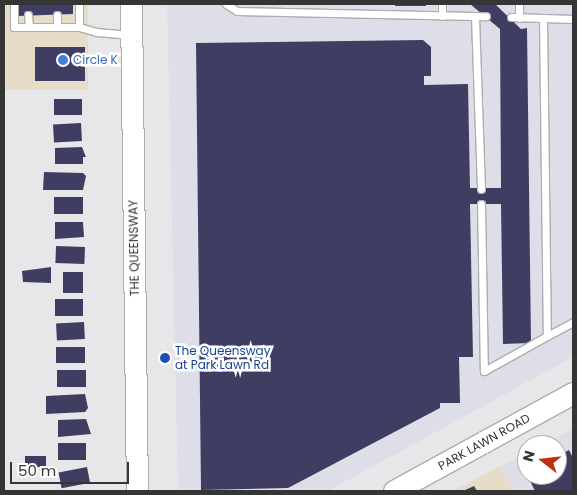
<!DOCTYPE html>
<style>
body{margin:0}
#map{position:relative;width:577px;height:495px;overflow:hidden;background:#e7e7ea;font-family:Poppins,sans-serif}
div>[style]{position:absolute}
.commercial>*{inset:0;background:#e6dcc7;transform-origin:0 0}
.built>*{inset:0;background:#dedee9}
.building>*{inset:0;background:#3f3d61;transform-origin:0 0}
.roads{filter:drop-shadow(1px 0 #adadb0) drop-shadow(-1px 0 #adadb0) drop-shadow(0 1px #adadb0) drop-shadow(0 -1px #adadb0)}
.lane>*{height:7px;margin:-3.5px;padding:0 3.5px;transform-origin:3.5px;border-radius:3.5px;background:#fff}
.primary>*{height:21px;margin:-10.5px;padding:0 10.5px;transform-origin:10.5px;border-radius:10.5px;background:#fff}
.dots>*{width:14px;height:14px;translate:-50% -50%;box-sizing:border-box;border:2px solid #fff;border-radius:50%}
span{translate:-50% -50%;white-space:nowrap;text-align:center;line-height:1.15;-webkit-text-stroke:5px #fff;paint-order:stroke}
.shop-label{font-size:12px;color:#366cbe}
.left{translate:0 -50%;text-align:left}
.street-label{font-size:12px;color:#353536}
.transit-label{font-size:12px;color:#164399}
.frame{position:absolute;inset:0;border:5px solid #353536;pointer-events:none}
.north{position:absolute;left:517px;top:435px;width:50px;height:50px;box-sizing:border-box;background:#fff;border:1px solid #aeaeaf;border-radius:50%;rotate:286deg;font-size:14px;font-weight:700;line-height:20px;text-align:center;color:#353536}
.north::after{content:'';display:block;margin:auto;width:18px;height:22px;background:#bc3016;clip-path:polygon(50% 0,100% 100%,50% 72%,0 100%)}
.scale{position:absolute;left:10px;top:462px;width:119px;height:22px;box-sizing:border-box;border:2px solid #353536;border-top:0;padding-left:6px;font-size:15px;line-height:18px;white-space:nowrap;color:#353536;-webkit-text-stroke:4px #fff;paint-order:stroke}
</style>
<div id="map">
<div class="commercial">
<div style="left:4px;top:4px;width:84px;height:86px"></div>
<div style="clip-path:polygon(500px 466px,514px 491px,453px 491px)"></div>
</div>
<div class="built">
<div style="clip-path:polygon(167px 4px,573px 4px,573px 357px,328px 491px,178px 491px)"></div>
<div style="clip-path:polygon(573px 429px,573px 491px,514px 491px,500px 466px,527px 453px,527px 475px,557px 475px,557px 445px,542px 445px)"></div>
</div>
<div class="building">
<div style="clip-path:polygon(16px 4px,73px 4px,73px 14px,17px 16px)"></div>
<div style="left:395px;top:4px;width:31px;height:2px"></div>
<div style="clip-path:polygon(470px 4px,495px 4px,521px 29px,527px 28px,531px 343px,503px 344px,501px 204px,470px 204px,473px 357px,459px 357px,460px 403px,440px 403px,440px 408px,288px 488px,201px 490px,196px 43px,423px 40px,431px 47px,431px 76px,424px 76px,424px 85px,468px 84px,470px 188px,501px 188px,500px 29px)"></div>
<div style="left:85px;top:47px;width:34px;height:50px;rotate:90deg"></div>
<div style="left:54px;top:99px;width:28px;height:16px"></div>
<div style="left:81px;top:123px;width:18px;height:28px;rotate:87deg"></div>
<div style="clip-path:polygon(82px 147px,86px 157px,83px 157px,83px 164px,55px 164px,55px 148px)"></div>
<div style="clip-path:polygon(44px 172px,83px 173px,86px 176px,83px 190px,43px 190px)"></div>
<div style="left:83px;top:197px;width:17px;height:29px;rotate:90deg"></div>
<div style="clip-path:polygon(55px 222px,83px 222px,84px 237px,55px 239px)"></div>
<div style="left:56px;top:246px;width:29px;height:17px;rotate:2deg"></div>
<div style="clip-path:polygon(51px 267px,51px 283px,23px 282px,22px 271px)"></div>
<div style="left:63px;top:272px;width:20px;height:21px"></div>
<div style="left:83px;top:299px;width:17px;height:28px;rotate:90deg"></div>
<div style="left:84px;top:322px;width:17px;height:28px;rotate:87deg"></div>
<div style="left:85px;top:347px;width:16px;height:29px;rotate:90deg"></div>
<div style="left:86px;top:370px;width:17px;height:29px;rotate:90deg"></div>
<div style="clip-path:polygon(85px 394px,88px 408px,85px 412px,46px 414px,46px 396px)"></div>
<div style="clip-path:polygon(86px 419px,91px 434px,58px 437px,58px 420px)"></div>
<div style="left:58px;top:443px;width:28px;height:17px"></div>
<div style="clip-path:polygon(569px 450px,573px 458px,573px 491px,535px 491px,527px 475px,557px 475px,557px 456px)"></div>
<div style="left:46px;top:456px;width:11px;height:21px;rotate:90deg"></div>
<div style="left:87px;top:467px;width:16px;height:29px;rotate:79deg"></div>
<div style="clip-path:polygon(474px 486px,477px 491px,463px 491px)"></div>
</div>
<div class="roads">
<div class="lane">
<div style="left:14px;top:4px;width:23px;rotate:90deg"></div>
<div style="left:14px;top:27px;width:65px"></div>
<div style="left:79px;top:27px;width:18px;rotate:16deg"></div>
<div style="left:96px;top:32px;width:32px;rotate:5deg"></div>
<div style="left:79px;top:4px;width:23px;rotate:90deg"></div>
<div style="left:226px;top:4px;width:13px;rotate:32deg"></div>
<div style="left:237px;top:11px;width:249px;rotate:1.2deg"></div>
<div style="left:442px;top:4px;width:12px;rotate:90deg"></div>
<div style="left:519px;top:4px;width:14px;rotate:90deg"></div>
<div style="left:28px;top:15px;width:12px;rotate:85deg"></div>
<div style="left:475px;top:17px;width:172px;rotate:88deg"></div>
<div style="left:511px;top:17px;width:62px;rotate:1.8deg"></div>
<div style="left:543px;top:18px;width:318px;rotate:89.3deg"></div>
<div style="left:547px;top:336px;width:30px;rotate:-28deg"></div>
<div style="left:57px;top:27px;width:12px;rotate:-90deg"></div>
<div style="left:481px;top:204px;width:167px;rotate:89deg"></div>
<div style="left:484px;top:371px;width:72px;rotate:-29.1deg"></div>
</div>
<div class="primary">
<div style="left:131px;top:4px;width:487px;rotate:89.3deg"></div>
<div style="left:394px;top:491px;width:204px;rotate:-28.7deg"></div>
</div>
</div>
<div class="dots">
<div style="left:63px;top:60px;background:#3f7fe0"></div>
<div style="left:165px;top:358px;background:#1a4fb4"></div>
</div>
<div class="shop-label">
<span class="left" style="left:73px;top:60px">Circle K</span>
</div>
<div class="street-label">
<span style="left:134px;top:248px;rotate:-91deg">THE QUEENSWAY</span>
<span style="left:484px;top:442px;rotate:-29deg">PARK LAWN ROAD</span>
</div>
<div class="transit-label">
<span class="left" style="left:175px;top:358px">The Queensway<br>at Park Lawn Rd</span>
</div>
<div class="frame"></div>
<div class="north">N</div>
<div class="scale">50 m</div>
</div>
